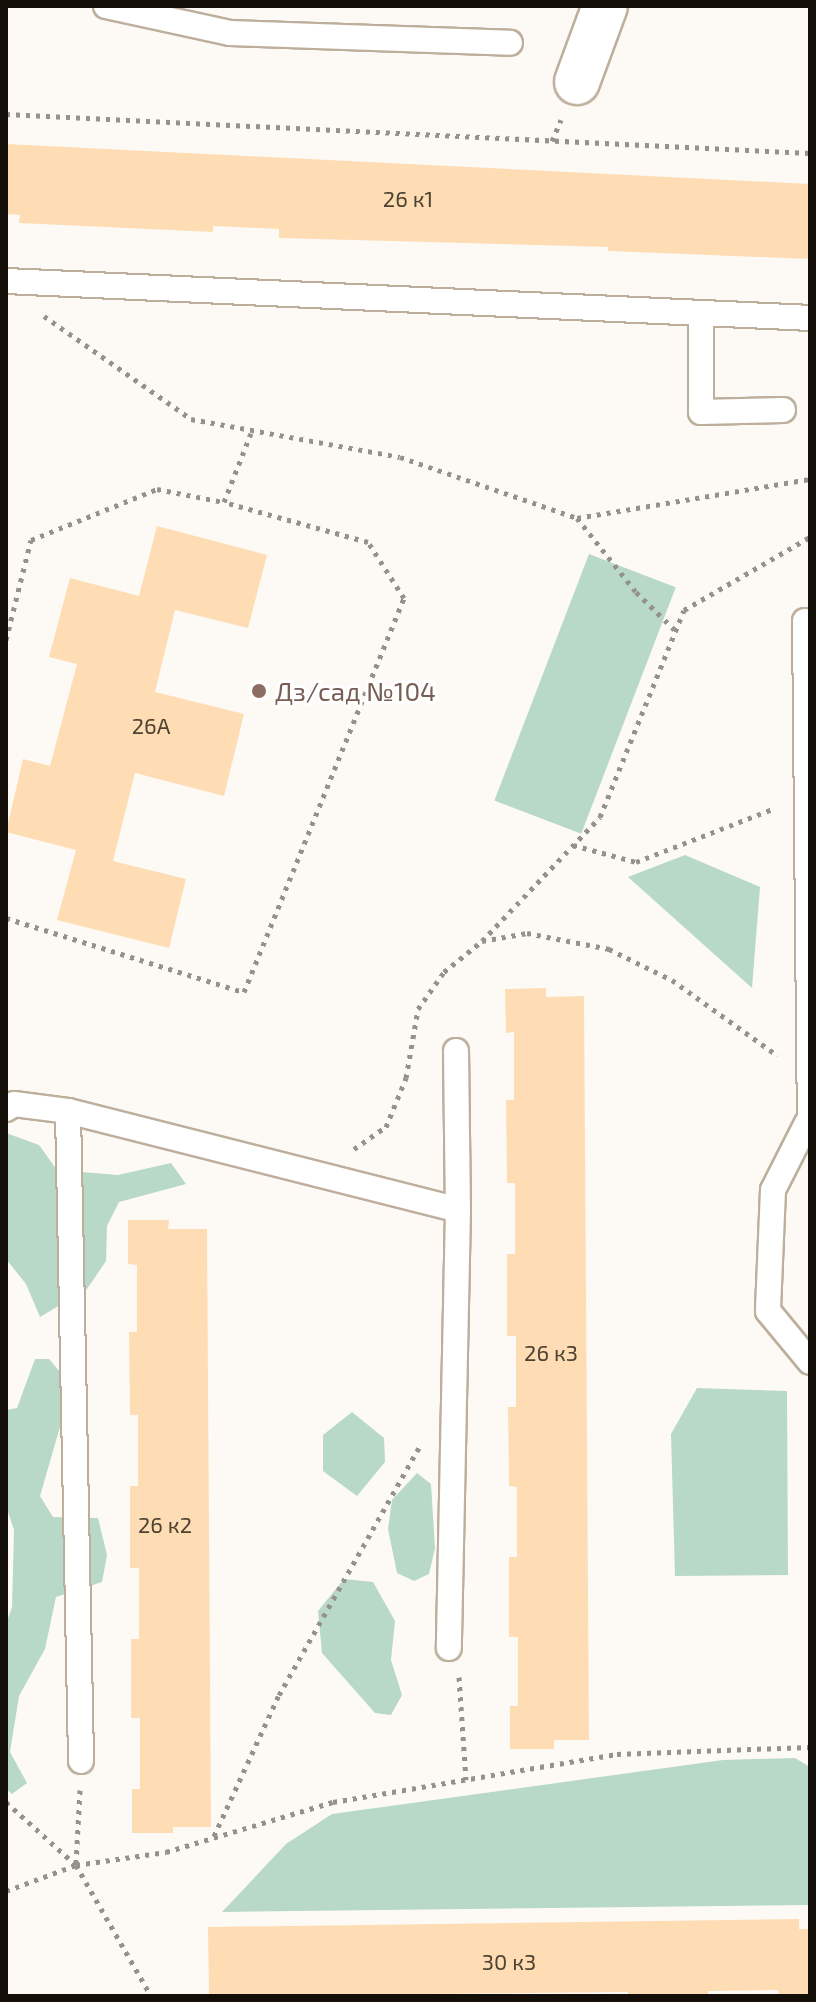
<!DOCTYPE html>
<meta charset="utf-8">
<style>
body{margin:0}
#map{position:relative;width:816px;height:2002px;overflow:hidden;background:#fdfaf6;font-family:"Exo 2",sans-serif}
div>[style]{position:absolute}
.green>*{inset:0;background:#b8d9c7;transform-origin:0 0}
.building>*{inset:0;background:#feddb5}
.path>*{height:5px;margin-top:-2.5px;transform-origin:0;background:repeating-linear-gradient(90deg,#95918b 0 4px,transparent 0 10px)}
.roads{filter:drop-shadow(2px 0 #beaf9d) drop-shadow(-2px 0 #beaf9d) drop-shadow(0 2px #beaf9d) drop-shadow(0 -2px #beaf9d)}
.lane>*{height:24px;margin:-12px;padding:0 12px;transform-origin:12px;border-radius:12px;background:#fff}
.street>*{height:44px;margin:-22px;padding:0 22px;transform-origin:22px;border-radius:22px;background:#fff}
.dots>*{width:22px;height:22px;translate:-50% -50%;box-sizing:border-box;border:4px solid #fff;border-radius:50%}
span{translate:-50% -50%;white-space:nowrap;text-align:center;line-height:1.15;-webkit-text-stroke:6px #fff;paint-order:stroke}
.number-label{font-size:22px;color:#4e4232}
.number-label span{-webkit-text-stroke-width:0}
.education-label{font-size:26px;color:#785e54}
.left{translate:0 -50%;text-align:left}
.frame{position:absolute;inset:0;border:8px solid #130e07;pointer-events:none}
</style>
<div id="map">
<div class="green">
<div style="left:589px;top:554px;width:93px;height:264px;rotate:21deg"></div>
<div style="clip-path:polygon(685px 855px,760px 887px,752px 988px,628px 877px)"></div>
<div style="clip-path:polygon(6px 1133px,39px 1145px,57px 1170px,118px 1175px,171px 1163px,186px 1184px,119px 1202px,107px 1226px,106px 1261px,87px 1289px,40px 1317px,26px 1284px,6px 1259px)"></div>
<div style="clip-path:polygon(35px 1359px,49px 1359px,66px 1379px,60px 1427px,40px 1496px,53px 1517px,98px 1518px,107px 1555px,102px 1582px,56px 1597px,45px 1649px,19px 1696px,10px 1752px,27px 1783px,12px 1794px,6px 1789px,6px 1624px,12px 1607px,14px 1530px,6px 1506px,6px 1410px,17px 1408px)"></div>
<div style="clip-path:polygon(697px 1388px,787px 1391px,788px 1575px,675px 1576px,671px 1434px)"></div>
<div style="clip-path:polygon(352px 1412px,384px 1438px,385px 1462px,357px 1496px,323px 1471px,323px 1435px)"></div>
<div style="clip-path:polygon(417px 1473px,431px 1484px,435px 1548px,429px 1574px,414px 1581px,397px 1573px,388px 1529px,392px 1500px)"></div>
<div style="clip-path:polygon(344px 1579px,373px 1582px,395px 1621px,391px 1660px,402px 1695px,391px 1715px,375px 1713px,322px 1653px,318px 1611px)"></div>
<div style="clip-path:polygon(795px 1758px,810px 1767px,810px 1905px,222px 1912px,286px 1844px,332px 1814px,723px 1760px)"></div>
</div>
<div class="building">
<div style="clip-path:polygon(6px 144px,810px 184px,810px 259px,608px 251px,608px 247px,279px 238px,279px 229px,213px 226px,213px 232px,19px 223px,20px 215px,6px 214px)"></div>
<div style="clip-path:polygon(157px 526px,267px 555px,248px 628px,175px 610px,155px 692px,244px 714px,224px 796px,135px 773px,113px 861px,186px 879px,169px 948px,57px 920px,76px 850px,6px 832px,23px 759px,50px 766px,77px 664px,49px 657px,70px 578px,139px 596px)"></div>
<div style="clip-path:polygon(546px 988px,546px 997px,584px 996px,589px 1740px,554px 1740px,554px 1749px,510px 1749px,510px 1706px,518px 1706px,518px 1637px,509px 1637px,509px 1557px,517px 1557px,517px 1487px,509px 1486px,508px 1407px,516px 1407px,516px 1336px,507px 1336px,507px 1254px,515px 1254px,515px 1183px,507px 1183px,506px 1100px,514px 1100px,514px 1032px,506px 1033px,505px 989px)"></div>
<div style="clip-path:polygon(128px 1220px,169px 1220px,168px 1229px,207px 1229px,211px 1827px,173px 1827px,173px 1833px,132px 1833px,132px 1789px,140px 1789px,140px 1718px,131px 1718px,131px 1639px,139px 1639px,139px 1568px,130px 1568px,130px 1486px,138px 1486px,138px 1415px,130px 1415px,129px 1332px,137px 1332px,137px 1265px,128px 1264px)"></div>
<div style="clip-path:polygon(799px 1919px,799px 1929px,810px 1929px,810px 1996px,779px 1996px,778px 1990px,708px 1991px,708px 1996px,628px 1996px,628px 1992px,209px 1996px,208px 1927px)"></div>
</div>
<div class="path">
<div style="left:6px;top:114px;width:805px;rotate:2.78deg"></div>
<div style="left:552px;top:141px;width:23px;rotate:-67deg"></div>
<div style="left:44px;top:316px;width:179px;rotate:35deg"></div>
<div style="left:191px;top:419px;width:212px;rotate:10.3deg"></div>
<div style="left:400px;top:457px;width:187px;rotate:19deg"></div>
<div style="left:577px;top:518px;width:236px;rotate:-9.5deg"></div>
<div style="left:577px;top:518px;width:95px;rotate:51.4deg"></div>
<div style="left:636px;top:592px;width:56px;rotate:44.3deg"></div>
<div style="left:6px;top:640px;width:103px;rotate:-76deg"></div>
<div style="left:31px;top:540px;width:136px;rotate:-22deg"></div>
<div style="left:157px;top:489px;width:67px;rotate:11.1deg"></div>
<div style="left:573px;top:845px;width:65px;rotate:15.1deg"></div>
<div style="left:636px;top:862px;width:149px;rotate:-21.2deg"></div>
<div style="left:6px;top:918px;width:249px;rotate:17.3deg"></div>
<div style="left:244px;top:992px;width:425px;rotate:-67.9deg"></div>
<div style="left:404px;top:598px;width:67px;rotate:-122.7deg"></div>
<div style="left:368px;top:542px;width:149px;rotate:-164.5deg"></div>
<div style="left:224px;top:502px;width:74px;rotate:-68.6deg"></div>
<div style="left:482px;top:941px;width:171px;rotate:-46.4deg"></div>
<div style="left:600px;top:817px;width:223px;rotate:-67.9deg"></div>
<div style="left:684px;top:610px;width:146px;rotate:-30.1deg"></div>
<div style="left:354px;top:1149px;width:39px;rotate:-35deg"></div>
<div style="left:386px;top:1127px;width:53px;rotate:-67.8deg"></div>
<div style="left:406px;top:1078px;width:70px;rotate:-80.1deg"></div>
<div style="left:418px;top:1009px;width:45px;rotate:-54.9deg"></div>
<div style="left:444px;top:972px;width:49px;rotate:-39.2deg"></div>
<div style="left:482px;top:941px;width:46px;rotate:-10.1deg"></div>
<div style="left:527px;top:933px;width:84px;rotate:11deg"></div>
<div style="left:609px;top:949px;width:70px;rotate:26.2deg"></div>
<div style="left:672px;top:980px;width:130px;rotate:35.6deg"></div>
<div style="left:459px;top:1677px;width:103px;rotate:86.1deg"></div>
<div style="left:80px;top:1790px;width:75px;rotate:93.1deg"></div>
<div style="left:76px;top:1865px;width:151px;rotate:60.2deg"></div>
<div style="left:6px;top:1802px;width:94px;rotate:42deg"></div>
<div style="left:76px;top:1865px;width:91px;rotate:-8.2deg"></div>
<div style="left:166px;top:1852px;width:174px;rotate:-16.7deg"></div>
<div style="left:333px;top:1802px;width:288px;rotate:-9.6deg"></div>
<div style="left:617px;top:1754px;width:193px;rotate:-2.1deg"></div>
<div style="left:214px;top:1836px;width:155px;rotate:-65.3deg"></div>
<div style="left:279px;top:1695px;width:286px;rotate:-60.5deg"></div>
<div style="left:6px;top:1891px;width:75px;rotate:-20.4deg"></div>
</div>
<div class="roads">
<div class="lane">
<div style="left:106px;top:6px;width:127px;rotate:12.3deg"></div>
<div style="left:230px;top:33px;width:280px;rotate:2deg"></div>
<div style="left:6px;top:281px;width:805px;rotate:2.63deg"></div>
<div style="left:701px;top:313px;width:99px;rotate:90deg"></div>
<div style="left:701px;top:412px;width:82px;rotate:-1.4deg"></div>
<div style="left:805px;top:621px;width:509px;rotate:89.44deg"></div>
<div style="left:456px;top:1051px;width:159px;rotate:89.3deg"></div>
<div style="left:6px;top:1109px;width:9px;rotate:-32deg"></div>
<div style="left:14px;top:1104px;width:54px;rotate:7.4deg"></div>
<div style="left:68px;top:1111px;width:402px;rotate:14.2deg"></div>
<div style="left:458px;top:1210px;width:438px;rotate:91.2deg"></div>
<div style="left:68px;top:1111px;width:650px;rotate:88.85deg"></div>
<div style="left:807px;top:1123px;width:75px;rotate:116.9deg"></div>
<div style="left:773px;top:1190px;width:121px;rotate:92.4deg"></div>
<div style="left:768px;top:1311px;width:66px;rotate:50.5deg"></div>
</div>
<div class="street">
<div style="left:577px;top:82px;width:81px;rotate:-69.8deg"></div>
</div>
</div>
<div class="dots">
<div style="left:259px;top:691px;background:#8d6e63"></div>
</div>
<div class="number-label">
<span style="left:408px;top:199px">26 к1</span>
<span style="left:151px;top:726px">26А</span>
<span style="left:551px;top:1353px">26 к3</span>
<span style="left:165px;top:1525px">26 к2</span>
<span style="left:509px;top:1962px">30 к3</span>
</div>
<div class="education-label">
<span class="left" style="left:275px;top:691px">Дз/сад №104</span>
</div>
<div class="frame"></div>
</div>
